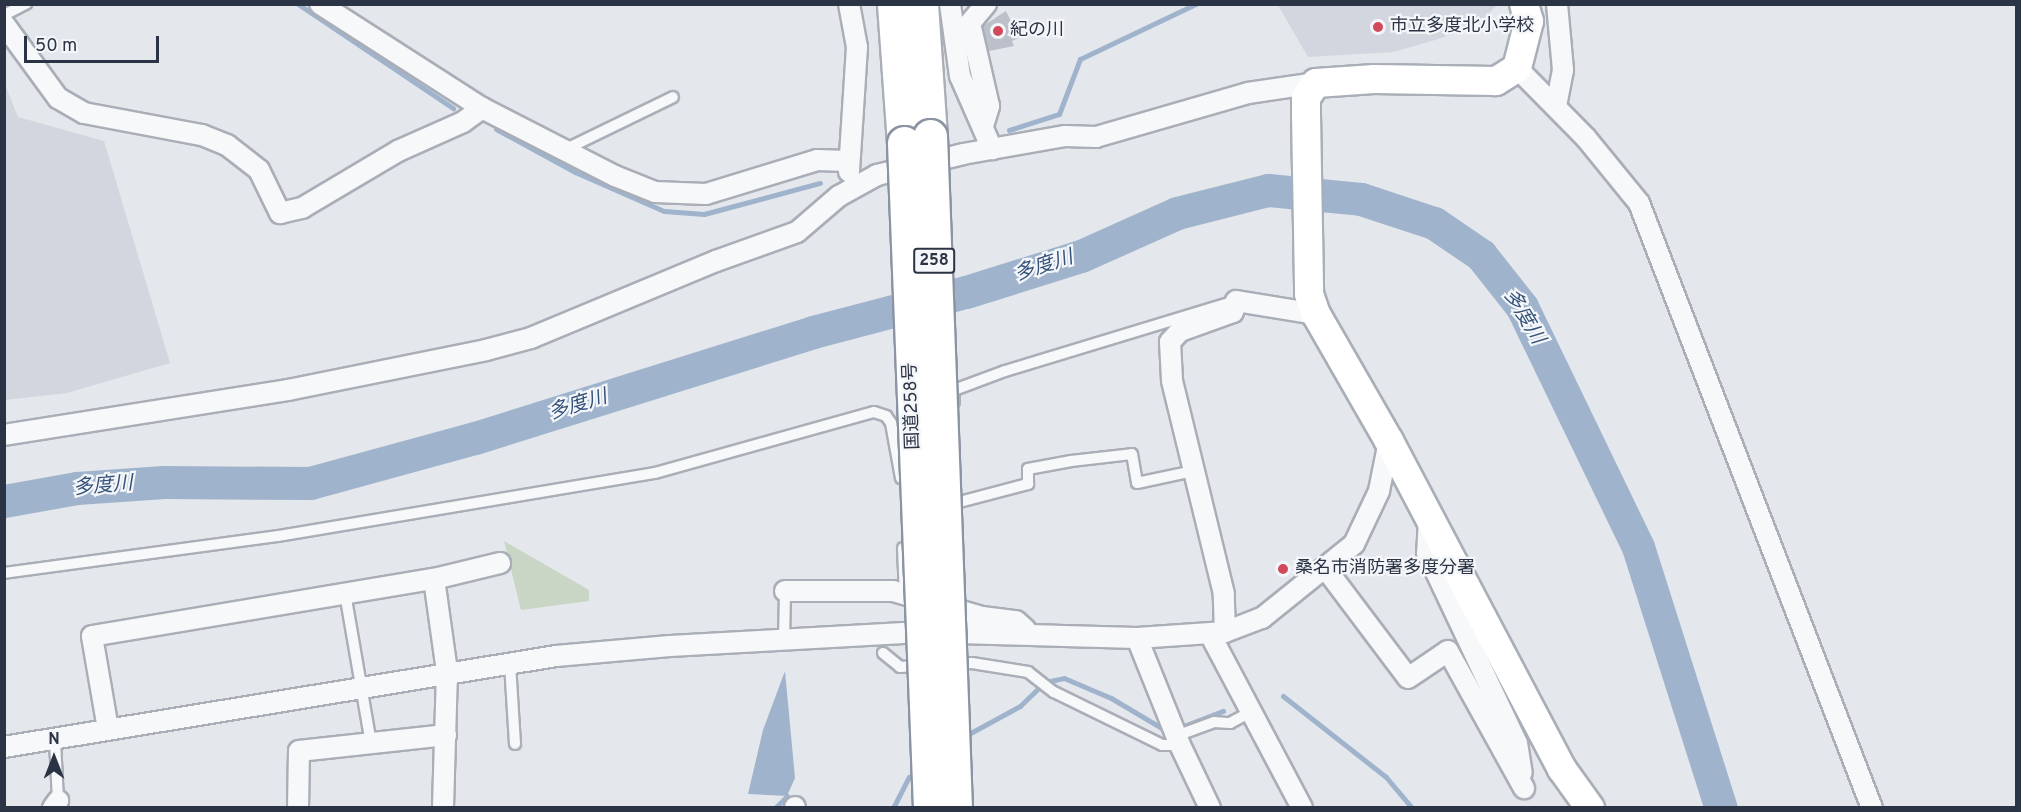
<!DOCTYPE html>
<meta charset="utf-8">
<style>
body{margin:0}
#map{position:relative;width:2021px;height:812px;overflow:hidden;background:#e4e7ec;font-family:Overpass,"Noto Sans JP",sans-serif}
div>[style]{position:absolute}
.built>*{inset:0;background:#d2d6de}
.green>*{inset:0;background:#c9d6c5}
.water>*{inset:0;background:#9fb4cc}
.stream>*{height:5px;margin:-2.5px;padding:0 2.5px;transform-origin:2.5px;border-radius:2.5px;background:#9fb4cc}
.river>*{height:33px;margin:-16.5px;padding:0 16.5px;transform-origin:16.5px;border-radius:16.5px;background:#9fb4cc}
.building>*{inset:0;background:#bbc0ca}
.roads{filter:drop-shadow(2px 0 #a9aeb7) drop-shadow(-2px 0 #a9aeb7) drop-shadow(0 2px #a9aeb7) drop-shadow(0 -2px #a9aeb7)}
.lane>*{height:10px;margin:-5px;padding:0 5px;transform-origin:5px;border-radius:5px;background:#f7f8fa}
.street>*{height:20px;margin:-10px;padding:0 10px;transform-origin:10px;border-radius:10px;background:#f7f8fa}
.secondary>*{height:28px;margin:-14px;padding:0 14px;transform-origin:14px;border-radius:14px;background:#fff}
.highway>*{height:33px;margin:-16.5px;padding:0 16.5px;transform-origin:16.5px;border-radius:16.5px;background:#fff}
.bridges{filter:drop-shadow(2px 0 #8b94a3) drop-shadow(-2px 0 #8b94a3) drop-shadow(0 2px #8b94a3) drop-shadow(0 -2px #8b94a3)}
.highway-bridge>*{height:33px;margin:-16.5px;padding:0 16.5px;transform-origin:16.5px;border-radius:16.5px;background:#fff}
.dots>*{width:16px;height:16px;translate:-50% -50%;box-sizing:border-box;border:3px solid #f4f6f9;border-radius:50%}
span{translate:-50% -50%;white-space:nowrap;text-align:center;line-height:1.15;-webkit-text-stroke:4.5px #f4f6f9;paint-order:stroke}
.shield-label span{padding:2px 4px;background:#f4f6f9;border:2px solid;border-radius:4px;-webkit-text-stroke-width:0}
.shield-label{font-size:16px;color:#2b3445;font-weight:700}
.poi-label{font-size:18px;color:#2b3445}
.left{translate:0 -50%;text-align:left}
.street-label{font-size:18px;color:#2b3445}
.water-label{font-size:20px;color:#34527a;font-style:italic}
.frame{position:absolute;inset:0;border:6px solid #2b3445;pointer-events:none}
.north{position:absolute;left:24px;top:728px;width:60px;height:60px;-webkit-text-stroke:4px #f4f6f9;paint-order:stroke;rotate:0deg;font-size:16px;font-weight:700;line-height:24px;text-align:center;color:#2b3445}
.north::after{content:'';display:block;margin:auto;width:21px;height:27px;background:#2b3445;clip-path:polygon(50% 0,100% 100%,50% 72%,0 100%)}
.scale{position:absolute;left:24px;top:36px;width:135px;height:27px;box-sizing:border-box;border:3px solid #2b3445;border-top:0;padding-left:8px;font-size:18px;line-height:21px;white-space:nowrap;color:#2b3445;-webkit-text-stroke:4px #f4f6f9;paint-order:stroke}
</style>
<div id="map">
<div class="built">
<div style="clip-path:polygon(1278px 5px,1497px 4px,1497px 5px,1484px 18px,1445px 37px,1394px 52px,1308px 57px)"></div>
<div style="clip-path:polygon(4px 82px,18px 117px,104px 141px,170px 363px,67px 393px,5px 400px)"></div>
</div>
<div class="green">
<div style="clip-path:polygon(504px 541px,589px 590px,589px 601px,521px 610px)"></div>
</div>
<div class="water">
<div style="clip-path:polygon(785px 671px,795px 778px,787px 796px,748px 794px,763px 730px)"></div>
</div>
<div class="stream">
<div style="left:298px;top:4px;width:187px;rotate:33.9deg"></div>
<div style="left:496px;top:129px;width:90px;rotate:28.6deg"></div>
<div style="left:575px;top:172px;width:97px;rotate:23.7deg"></div>
<div style="left:664px;top:211px;width:40px;rotate:4.3deg"></div>
<div style="left:704px;top:214px;width:120px;rotate:-15deg"></div>
<div style="left:1009px;top:130px;width:52px;rotate:-17.7deg"></div>
<div style="left:1059px;top:114px;width:59px;rotate:-69.1deg"></div>
<div style="left:1080px;top:59px;width:128px;rotate:-25.4deg"></div>
<div style="left:1050px;top:681px;width:14px;rotate:-12deg"></div>
<div style="left:1064px;top:678px;width:51px;rotate:23.1deg"></div>
<div style="left:1111px;top:698px;width:63px;rotate:30.7deg"></div>
<div style="left:1283px;top:696px;width:131px;rotate:38.2deg"></div>
<div style="left:1386px;top:777px;width:40px;rotate:50deg"></div>
<div style="left:1181px;top:727px;width:45px;rotate:-20.9deg"></div>
<div style="left:965px;top:736px;width:63px;rotate:-28.6deg"></div>
<div style="left:1020px;top:706px;width:28px;rotate:-44deg"></div>
<div style="left:775px;top:808px;width:17px;rotate:-45deg"></div>
<div style="left:893px;top:808px;width:35px;rotate:-63deg"></div>
</div>
<div class="river">
<div style="left:4px;top:501px;width:74px;rotate:-10.1deg"></div>
<div style="left:77px;top:488px;width:87px;rotate:-3.9deg"></div>
<div style="left:164px;top:482px;width:146px;rotate:0.4deg"></div>
<div style="left:310px;top:483px;width:171px;rotate:-15.3deg"></div>
<div style="left:475px;top:438px;width:354px;rotate:-17.4deg"></div>
<div style="left:813px;top:332px;width:158px;rotate:-14.7deg"></div>
<div style="left:966px;top:292px;width:121px;rotate:-17.4deg"></div>
<div style="left:1081px;top:256px;width:105px;rotate:-24.1deg"></div>
<div style="left:1177px;top:213px;width:94px;rotate:-14.2deg"></div>
<div style="left:1268px;top:190px;width:93px;rotate:5.5deg"></div>
<div style="left:1361px;top:199px;width:77px;rotate:18.2deg"></div>
<div style="left:1434px;top:223px;width:57px;rotate:34.2deg"></div>
<div style="left:1481px;top:255px;width:66px;rotate:51.7deg"></div>
<div style="left:1522px;top:307px;width:267px;rotate:64.2deg"></div>
<div style="left:1638px;top:547px;width:274px;rotate:72.4deg"></div>
</div>
<div class="building">
<div style="clip-path:polygon(1006px 11px,1019px 38px,1012px 41px,1014px 46px,989px 51px,983px 26px)"></div>
</div>
<div class="roads">
<div class="lane">
<div style="left:4px;top:15px;width:25px;rotate:-27deg"></div>
<div style="left:564px;top:150px;width:121px;rotate:-25.9deg"></div>
<div style="left:954px;top:402px;width:12px;rotate:-90deg"></div>
<div style="left:954px;top:390px;width:54px;rotate:-20.4deg"></div>
<div style="left:1005px;top:371px;width:241px;rotate:-16.9deg"></div>
<div style="left:948px;top:505px;width:83px;rotate:-14.7deg"></div>
<div style="left:1028px;top:484px;width:15px;rotate:-90deg"></div>
<div style="left:1028px;top:469px;width:44px;rotate:-10.5deg"></div>
<div style="left:1071px;top:461px;width:61px;rotate:-6.5deg"></div>
<div style="left:1132px;top:454px;width:29px;rotate:80deg"></div>
<div style="left:1137px;top:483px;width:57px;rotate:-12.1deg"></div>
<div style="left:903px;top:548px;width:48px;rotate:87.6deg"></div>
<div style="left:4px;top:573px;width:276px;rotate:-7.7deg"></div>
<div style="left:278px;top:536px;width:382px;rotate:-9.5deg"></div>
<div style="left:655px;top:473px;width:227px;rotate:-15.6deg"></div>
<div style="left:874px;top:412px;width:13px;rotate:18deg"></div>
<div style="left:886px;top:416px;width:9px;rotate:54deg"></div>
<div style="left:891px;top:423px;width:56px;rotate:79.7deg"></div>
<div style="left:345px;top:593px;width:152px;rotate:80.2deg"></div>
<div style="left:784px;top:640px;width:49px;rotate:-88.8deg"></div>
<div style="left:883px;top:653px;width:22px;rotate:39deg"></div>
<div style="left:900px;top:667px;width:22px;rotate:-3deg"></div>
<div style="left:510px;top:664px;width:80px;rotate:86.4deg"></div>
<div style="left:952px;top:664px;width:20px;rotate:-3deg"></div>
<div style="left:972px;top:663px;width:57px;rotate:9.1deg"></div>
<div style="left:1028px;top:672px;width:33px;rotate:38deg"></div>
<div style="left:1054px;top:692px;width:120px;rotate:26.1deg"></div>
<div style="left:1162px;top:745px;width:18px"></div>
<div style="left:1176px;top:736px;width:40px;rotate:-20.2deg"></div>
<div style="left:1214px;top:722px;width:16px;rotate:4deg"></div>
<div style="left:1230px;top:723px;width:24px;rotate:-28deg"></div>
<div style="left:55px;top:741px;width:60px;rotate:87.1deg"></div>
</div>
<div class="street">
<div style="left:320px;top:4px;width:193px;rotate:32.7deg"></div>
<div style="left:482px;top:108px;width:149px;rotate:27.1deg"></div>
<div style="left:615px;top:176px;width:43px;rotate:21.8deg"></div>
<div style="left:655px;top:192px;width:51px;rotate:2.2deg"></div>
<div style="left:706px;top:194px;width:116px;rotate:-17deg"></div>
<div style="left:817px;top:160px;width:31px;rotate:2deg"></div>
<div style="left:849px;top:4px;width:44px;rotate:79.5deg"></div>
<div style="left:857px;top:47px;width:125px;rotate:93.7deg"></div>
<div style="left:950px;top:4px;width:73px;rotate:82.1deg"></div>
<div style="left:960px;top:76px;width:80px;rotate:66.3deg"></div>
<div style="left:4px;top:24px;width:92px;rotate:53.9deg"></div>
<div style="left:58px;top:98px;width:30px;rotate:30deg"></div>
<div style="left:84px;top:113px;width:120px;rotate:10.6deg"></div>
<div style="left:202px;top:135px;width:27px;rotate:22deg"></div>
<div style="left:227px;top:145px;width:41px;rotate:38deg"></div>
<div style="left:259px;top:170px;width:48px;rotate:64deg"></div>
<div style="left:280px;top:213px;width:23px;rotate:-13deg"></div>
<div style="left:302px;top:208px;width:112px;rotate:-30.7deg"></div>
<div style="left:398px;top:151px;width:71px;rotate:-24deg"></div>
<div style="left:463px;top:122px;width:24px;rotate:-36deg"></div>
<div style="left:1517px;top:68px;width:98px;rotate:45.4deg"></div>
<div style="left:1586px;top:138px;width:84px;rotate:50.8deg"></div>
<div style="left:1639px;top:203px;width:648px;rotate:68.94deg"></div>
<div style="left:1556px;top:106px;width:37px;rotate:-79deg"></div>
<div style="left:1563px;top:70px;width:66px;rotate:-95.2deg"></div>
<div style="left:983px;top:126px;width:21px;rotate:-73deg"></div>
<div style="left:989px;top:106px;width:85px;rotate:-102.9deg"></div>
<div style="left:970px;top:23px;width:25px;rotate:-50deg"></div>
<div style="left:4px;top:435px;width:288px;rotate:-9deg"></div>
<div style="left:288px;top:390px;width:202px;rotate:-11.4deg"></div>
<div style="left:486px;top:350px;width:47px;rotate:-14.9deg"></div>
<div style="left:531px;top:338px;width:200px;rotate:-22.6deg"></div>
<div style="left:716px;top:261px;width:86px;rotate:-19.7deg"></div>
<div style="left:797px;top:232px;width:55px;rotate:-40.6deg"></div>
<div style="left:839px;top:196px;width:43px;rotate:-28.9deg"></div>
<div style="left:877px;top:175px;width:89px;rotate:-13.7deg"></div>
<div style="left:963px;top:154px;width:104px;rotate:-10deg"></div>
<div style="left:1065px;top:136px;width:31px;rotate:2deg"></div>
<div style="left:1096px;top:137px;width:158px;rotate:-16.1deg"></div>
<div style="left:1248px;top:93px;width:69px;rotate:-8.4deg"></div>
<div style="left:1429px;top:518px;width:35px;rotate:93deg"></div>
<div style="left:1427px;top:553px;width:210px;rotate:64.7deg"></div>
<div style="left:1517px;top:743px;width:30px;rotate:81deg"></div>
<div style="left:1326px;top:569px;width:136px;rotate:53deg"></div>
<div style="left:1408px;top:678px;width:48px;rotate:-34deg"></div>
<div style="left:1448px;top:651px;width:157px;rotate:61deg"></div>
<div style="left:434px;top:579px;width:68px;rotate:-13.6deg"></div>
<div style="left:785px;top:591px;width:108px"></div>
<div style="left:893px;top:591px;width:93px;rotate:16.3deg"></div>
<div style="left:982px;top:617px;width:34px;rotate:7deg"></div>
<div style="left:1016px;top:621px;width:13px;rotate:42deg"></div>
<div style="left:1225px;top:632px;width:38px;rotate:-92deg"></div>
<div style="left:1224px;top:594px;width:220px;rotate:-103.7deg"></div>
<div style="left:1172px;top:380px;width:38px;rotate:-93deg"></div>
<div style="left:1170px;top:342px;width:15px;rotate:-48deg"></div>
<div style="left:1180px;top:331px;width:56px;rotate:-19.7deg"></div>
<div style="left:1233px;top:312px;width:11px;rotate:-75deg"></div>
<div style="left:1236px;top:301px;width:81px;rotate:9.2deg"></div>
<div style="left:1210px;top:634px;width:197px;rotate:62.1deg"></div>
<div style="left:1137px;top:638px;width:115px;rotate:68.1deg"></div>
<div style="left:1180px;top:745px;width:70px;rotate:64.5deg"></div>
<div style="left:108px;top:729px;width:94px;rotate:-99.8deg"></div>
<div style="left:92px;top:636px;width:347px;rotate:-9.5deg"></div>
<div style="left:434px;top:579px;width:94px;rotate:82deg"></div>
<div style="left:447px;top:672px;width:136px;rotate:91.7deg"></div>
<div style="left:4px;top:747px;width:559px;rotate:-9.36deg"></div>
<div style="left:556px;top:656px;width:114px;rotate:-5deg"></div>
<div style="left:670px;top:646px;width:252px;rotate:-3.2deg"></div>
<div style="left:922px;top:632px;width:215px;rotate:1.6deg"></div>
<div style="left:1137px;top:638px;width:88px;rotate:-3.9deg"></div>
<div style="left:1225px;top:632px;width:40px;rotate:-21deg"></div>
<div style="left:1262px;top:618px;width:118px;rotate:-38.8deg"></div>
<div style="left:1354px;top:544px;width:59px;rotate:-64.7deg"></div>
<div style="left:1379px;top:491px;width:51px;rotate:-78.7deg"></div>
<div style="left:53px;top:808px;width:9px;rotate:-54deg"></div>
<div style="left:298px;top:808px;width:57px;rotate:-89deg"></div>
<div style="left:299px;top:751px;width:148px;rotate:-6.2deg"></div>
<div style="left:795px;top:808px;width:1px;rotate:-90deg"></div>
</div>
<div class="secondary">
<div style="left:1524px;top:4px;width:18px;rotate:74deg"></div>
<div style="left:1529px;top:21px;width:49px;rotate:104.3deg"></div>
<div style="left:1517px;top:68px;width:25px;rotate:148deg"></div>
<div style="left:1496px;top:81px;width:122px;rotate:-179.1deg"></div>
<div style="left:1374px;top:79px;width:58px;rotate:176.1deg"></div>
<div style="left:1316px;top:83px;width:18px;rotate:124deg"></div>
<div style="left:1306px;top:98px;width:16px;rotate:90deg"></div>
<div style="left:1306px;top:114px;width:180px;rotate:89deg"></div>
<div style="left:1309px;top:294px;width:21px;rotate:71deg"></div>
<div style="left:1316px;top:314px;width:146px;rotate:60.1deg"></div>
<div style="left:1389px;top:441px;width:371px;rotate:62.2deg"></div>
<div style="left:1562px;top:769px;width:48px;rotate:54.3deg"></div>
</div>
<div class="highway">
<div style="left:894px;top:4px;width:139px;rotate:85.9deg"></div>
<div style="left:921px;top:4px;width:132px;rotate:86.1deg"></div>
</div>
</div>
<div class="bridges">
<div class="highway-bridge">
<div style="left:930px;top:136px;width:672px;rotate:87.87deg"></div>
<div style="left:904px;top:143px;width:666px;rotate:87.76deg"></div>
</div>
</div>
<div class="dots">
<div style="left:1378px;top:27px;background:#d1495b"></div>
<div style="left:998px;top:31px;background:#d1495b"></div>
<div style="left:1283px;top:569px;background:#d1495b"></div>
</div>
<div class="shield-label">
<span style="left:934px;top:261px">258</span>
</div>
<div class="poi-label">
<span class="left" style="left:1390px;top:27px">市立多度北小学校</span>
<span class="left" style="left:1010px;top:31px">紀の川</span>
<span class="left" style="left:1295px;top:569px">桑名市消防署多度分署</span>
</div>
<div class="street-label">
<span style="left:913px;top:406px;rotate:-92deg">国道258号</span>
</div>
<div class="water-label">
<span style="left:1044px;top:267px;rotate:-18deg">多度川</span>
<span style="left:1523px;top:317px;rotate:59deg">多度川</span>
<span style="left:578px;top:406px;rotate:-17deg">多度川</span>
<span style="left:103px;top:487px;rotate:-5deg">多度川</span>
</div>
<div class="frame"></div>
<div class="north">N</div>
<div class="scale">50 m</div>
</div>
